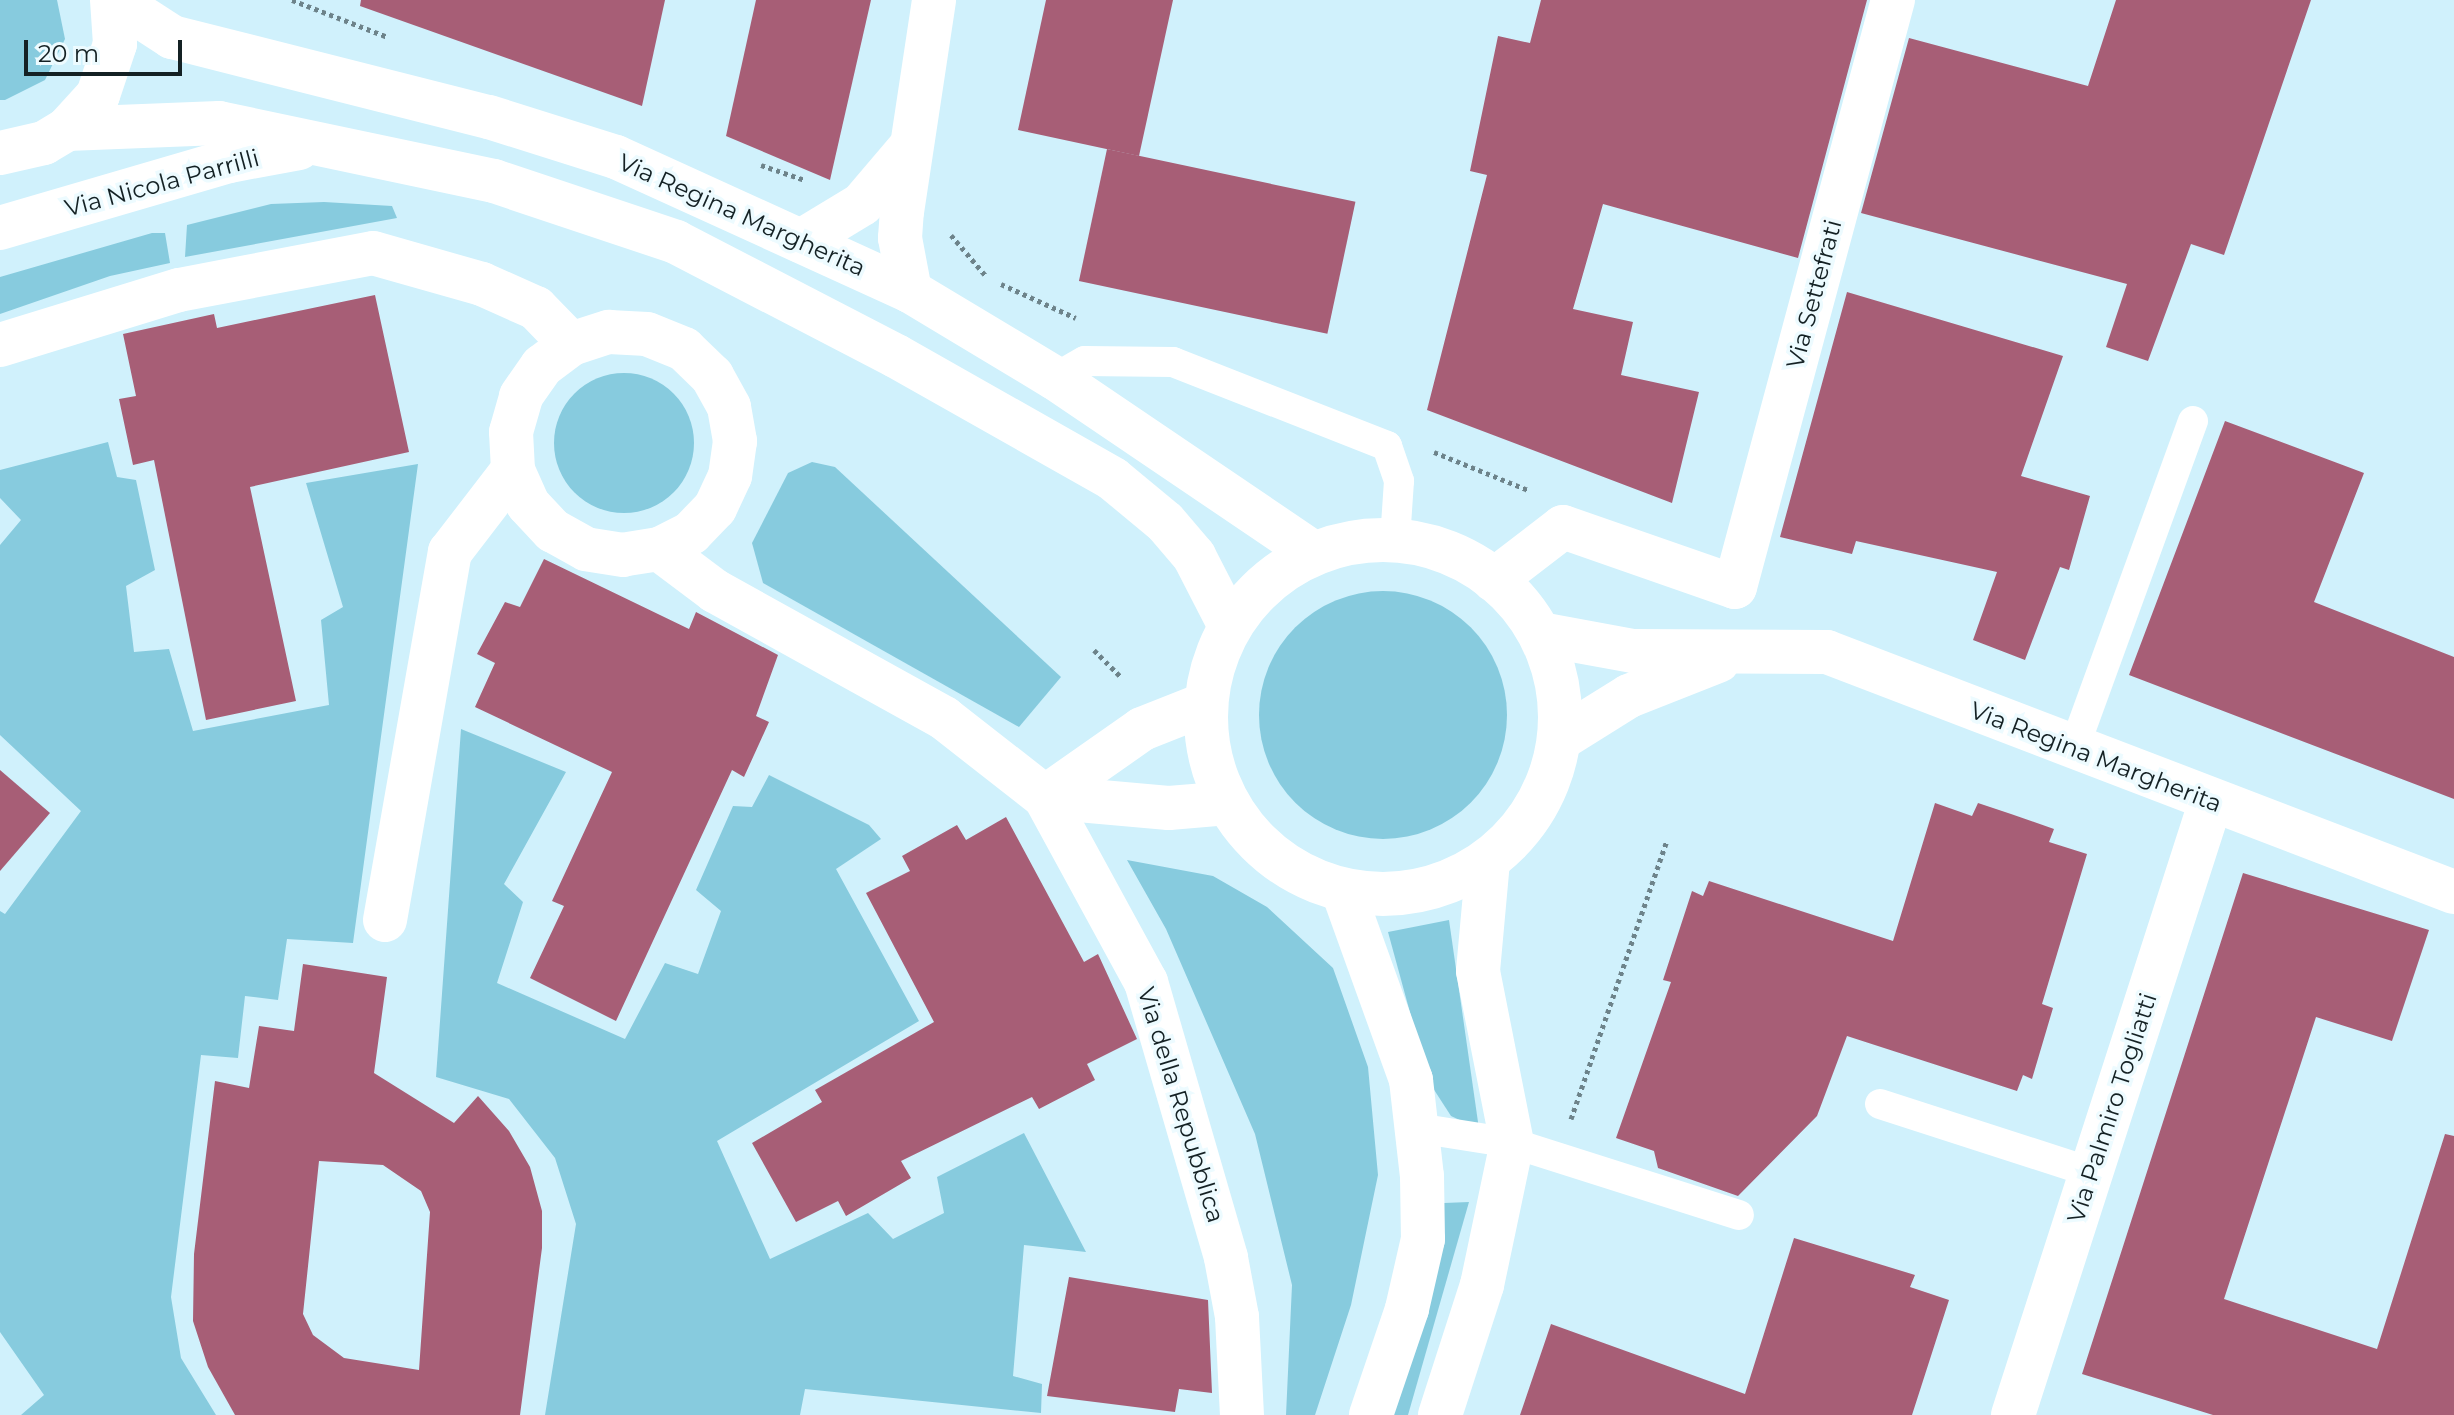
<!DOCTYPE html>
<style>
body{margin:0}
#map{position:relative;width:2454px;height:1415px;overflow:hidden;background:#d0f1fc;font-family:Montserrat,sans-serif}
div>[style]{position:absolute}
.green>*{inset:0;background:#87cbde}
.round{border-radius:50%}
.building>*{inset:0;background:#a75e76;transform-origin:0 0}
.path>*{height:5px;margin-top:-2.5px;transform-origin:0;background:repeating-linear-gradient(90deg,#6d838a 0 4px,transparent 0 8px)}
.service>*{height:30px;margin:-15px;padding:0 15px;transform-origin:15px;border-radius:15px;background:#fff}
.minor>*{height:44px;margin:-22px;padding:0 22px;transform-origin:22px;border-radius:22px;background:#fff}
.tertiary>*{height:44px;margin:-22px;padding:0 22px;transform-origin:22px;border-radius:22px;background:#fff}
.tertiary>.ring{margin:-22px;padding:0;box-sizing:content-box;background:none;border:44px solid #fff;border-radius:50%}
.secondary>*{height:44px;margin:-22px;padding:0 22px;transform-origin:22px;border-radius:22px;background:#fff}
span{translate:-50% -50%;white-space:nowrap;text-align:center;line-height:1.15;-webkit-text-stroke:7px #edfbff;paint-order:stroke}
.street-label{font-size:24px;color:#142124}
.scale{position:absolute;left:24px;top:40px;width:158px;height:36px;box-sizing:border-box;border:4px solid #142124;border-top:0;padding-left:10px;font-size:24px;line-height:28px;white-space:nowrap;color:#142124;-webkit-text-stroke:6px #edfbff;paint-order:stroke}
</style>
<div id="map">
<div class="green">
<div style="clip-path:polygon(0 0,57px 0,65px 39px,45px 80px,5px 100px,0 100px)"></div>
<div style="clip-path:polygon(324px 202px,392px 206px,397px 218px,185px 257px,187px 225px,271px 204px)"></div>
<div style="clip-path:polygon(152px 233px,165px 233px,170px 263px,110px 276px,0 314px,0 277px)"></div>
<div class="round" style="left:554px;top:373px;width:140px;height:140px"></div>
<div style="clip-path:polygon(108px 442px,117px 477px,136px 480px,155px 570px,126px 586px,134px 652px,169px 649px,193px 731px,329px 705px,321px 620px,343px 607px,306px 483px,418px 464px,353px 943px,287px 939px,278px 1000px,245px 996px,238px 1058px,201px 1055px,171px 1297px,181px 1358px,216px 1415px,21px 1415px,44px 1395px,0 1332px,0 911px,5px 914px,81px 811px,0 735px,0 545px,21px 520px,0 498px,0 470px)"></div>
<div style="clip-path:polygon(812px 462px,835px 467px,1061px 677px,1019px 727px,763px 583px,752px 543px,788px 473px)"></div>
<div class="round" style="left:1259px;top:591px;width:248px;height:248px"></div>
<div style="clip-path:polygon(461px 729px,566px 772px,504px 884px,523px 902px,497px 983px,625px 1039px,665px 963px,698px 974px,721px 911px,696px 890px,733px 806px,752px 807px,769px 775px,869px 825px,881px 839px,836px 869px,919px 1021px,717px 1141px,770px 1259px,868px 1213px,893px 1239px,944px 1213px,937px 1177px,1024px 1133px,1086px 1252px,1024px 1245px,1013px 1376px,1042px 1384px,1041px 1413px,805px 1389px,800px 1415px,545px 1415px,576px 1224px,555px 1158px,509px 1099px,436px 1077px)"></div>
<div style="clip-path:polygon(1127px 860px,1213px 876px,1267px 907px,1333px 968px,1368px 1067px,1378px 1175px,1351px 1305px,1315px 1415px,1286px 1415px,1292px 1285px,1255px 1134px,1166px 929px)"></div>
<div style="clip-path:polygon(1449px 920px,1479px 1129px,1451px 1116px,1429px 1082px,1388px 932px)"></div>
<div style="clip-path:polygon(1469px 1202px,1408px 1415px,1388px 1415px,1444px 1203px)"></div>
</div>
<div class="building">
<div style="clip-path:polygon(361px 0,665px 0,642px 106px,360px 6px)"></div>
<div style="clip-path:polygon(756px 0,871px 0,830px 180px,726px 136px)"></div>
<div style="clip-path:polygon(1046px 0,1173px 0,1139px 156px,1018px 130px)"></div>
<div style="clip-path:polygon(1541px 0,1867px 0,1798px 258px,1603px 204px,1573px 309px,1633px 322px,1621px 375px,1699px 392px,1672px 503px,1427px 410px,1487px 175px,1470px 171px,1498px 36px,1530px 43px)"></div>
<div style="clip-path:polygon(2116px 0,2311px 0,2224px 255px,2191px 244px,2148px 361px,2106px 347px,2127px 284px,1861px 213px,1909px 38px,2088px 86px)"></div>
<div style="left:1107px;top:149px;width:254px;height:135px;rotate:12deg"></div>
<div style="clip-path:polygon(1847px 292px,2063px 356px,2021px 476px,2090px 496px,2069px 570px,2060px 567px,2025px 660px,1973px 640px,1997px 572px,1856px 541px,1852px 554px,1780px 537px)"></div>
<div style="clip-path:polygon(375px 295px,409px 452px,250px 487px,296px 701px,206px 720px,154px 460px,133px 465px,119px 399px,136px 396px,123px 334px,214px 314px,217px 328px)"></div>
<div style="clip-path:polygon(2225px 421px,2364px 473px,2314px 602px,2454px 657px,2454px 799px,2129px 675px)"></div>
<div style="clip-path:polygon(544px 559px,689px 629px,696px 612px,778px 655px,756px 716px,769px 722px,744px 777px,732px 770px,616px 1021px,530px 978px,564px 906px,552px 901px,612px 772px,475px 707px,495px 663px,477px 654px,505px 602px,520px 607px)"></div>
<div style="clip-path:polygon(0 770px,50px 813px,0 871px)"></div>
<div style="clip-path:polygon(1935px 803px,1972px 816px,1978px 803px,2011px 814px,2054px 829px,2049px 842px,2087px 854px,2042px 1004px,2053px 1008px,2032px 1079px,2023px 1075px,2017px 1091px,1847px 1036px,1817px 1116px,1738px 1196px,1658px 1168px,1654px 1151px,1616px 1138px,1671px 982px,1663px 980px,1692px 891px,1703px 896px,1709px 881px,1893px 941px)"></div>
<div style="clip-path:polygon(1006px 817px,1084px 962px,1098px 954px,1137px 1039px,1087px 1064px,1095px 1080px,1039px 1109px,1032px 1097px,901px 1161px,911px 1178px,846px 1216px,838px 1201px,796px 1222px,752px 1143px,822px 1102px,815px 1090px,934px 1022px,866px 893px,910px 871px,902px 856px,957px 825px,966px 840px)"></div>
<div style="clip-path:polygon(2243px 873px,2429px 930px,2392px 1041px,2316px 1017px,2224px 1299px,2377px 1349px,2445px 1134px,2454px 1136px,2454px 1415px,2213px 1415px,2082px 1374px)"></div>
<div style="clip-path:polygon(evenodd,303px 964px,387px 977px,374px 1073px,454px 1123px,478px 1096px,509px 1131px,530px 1167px,542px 1211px,542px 1248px,520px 1415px,235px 1415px,208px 1367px,193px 1321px,194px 1254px,215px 1081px,249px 1088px,259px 1026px,294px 1031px,303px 964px,319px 1161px,383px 1165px,421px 1191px,430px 1212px,419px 1370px,344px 1358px,313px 1335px,303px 1314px,319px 1161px)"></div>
<div style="clip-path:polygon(1794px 1238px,1915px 1275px,1910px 1287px,1949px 1300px,1912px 1415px,1520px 1415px,1551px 1324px,1745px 1394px)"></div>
<div style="clip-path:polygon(1069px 1277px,1208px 1300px,1212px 1393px,1179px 1389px,1175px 1412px,1047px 1396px)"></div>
</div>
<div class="path">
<div style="left:292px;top:0;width:103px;rotate:21.1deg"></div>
<div style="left:761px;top:165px;width:46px;rotate:18.8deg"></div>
<div style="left:951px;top:235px;width:54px;rotate:49.5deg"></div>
<div style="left:1001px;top:284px;width:82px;rotate:24.4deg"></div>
<div style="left:1434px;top:452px;width:101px;rotate:22deg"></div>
<div style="left:1094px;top:650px;width:40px;rotate:45deg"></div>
<div style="left:1571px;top:1119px;width:295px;rotate:-71deg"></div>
</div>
<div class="service">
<div style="left:1055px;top:378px;width:34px;rotate:-30deg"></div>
<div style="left:1085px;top:361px;width:88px;rotate:0.7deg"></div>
<div style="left:1173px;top:362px;width:230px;rotate:21.4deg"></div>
<div style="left:1387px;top:446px;width:37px;rotate:71deg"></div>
<div style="left:1399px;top:481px;width:59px;rotate:93.9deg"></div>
<div style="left:2074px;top:748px;width:348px;rotate:-70deg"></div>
<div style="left:1880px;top:1104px;width:222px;rotate:17.9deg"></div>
<div style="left:1417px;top:1128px;width:96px;rotate:9deg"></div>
<div style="left:1512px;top:1143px;width:238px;rotate:17.6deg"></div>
</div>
<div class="minor">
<div style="left:801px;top:241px;width:71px;rotate:-31.2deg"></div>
<div style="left:862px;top:204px;width:70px;rotate:-49.7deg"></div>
<div style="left:910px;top:291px;width:54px;rotate:-100.7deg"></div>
<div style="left:900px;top:238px;width:26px;rotate:-86deg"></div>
<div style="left:902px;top:212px;width:214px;rotate:-81.4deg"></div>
<div style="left:0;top:345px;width:187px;rotate:-17.1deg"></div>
<div style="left:179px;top:290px;width:197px;rotate:-10.8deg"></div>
<div style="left:373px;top:253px;width:113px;rotate:15.9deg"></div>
<div style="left:482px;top:284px;width:59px;rotate:24deg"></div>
<div style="left:536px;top:308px;width:50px;rotate:45.8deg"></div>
<div style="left:659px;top:549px;width:70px;rotate:36.9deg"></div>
<div style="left:715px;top:591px;width:262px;rotate:29deg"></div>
<div style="left:944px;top:718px;width:128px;rotate:38deg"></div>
<div style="left:1045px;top:797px;width:211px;rotate:61.4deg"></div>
<div style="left:1146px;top:982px;width:287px;rotate:73.8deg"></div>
<div style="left:1226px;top:1258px;width:60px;rotate:79.4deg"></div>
<div style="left:1237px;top:1317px;width:98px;rotate:87.1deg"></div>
<div style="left:1494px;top:580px;width:87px;rotate:-37.5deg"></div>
<div style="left:1563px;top:527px;width:182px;rotate:19.2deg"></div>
<div style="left:1735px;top:587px;width:608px;rotate:-74.94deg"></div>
<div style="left:1045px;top:797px;width:118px;rotate:-35deg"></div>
<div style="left:1142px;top:729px;width:68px;rotate:-21.6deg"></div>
<div style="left:1045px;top:797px;width:124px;rotate:5.1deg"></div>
<div style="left:1169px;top:808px;width:59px;rotate:-4.8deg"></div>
<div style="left:1343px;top:891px;width:201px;rotate:70.2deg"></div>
<div style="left:1411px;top:1080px;width:97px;rotate:83.5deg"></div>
<div style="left:1422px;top:1176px;width:63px;rotate:89.1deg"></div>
<div style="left:1423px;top:1239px;width:72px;rotate:102.9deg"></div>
<div style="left:1407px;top:1309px;width:112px;rotate:108.8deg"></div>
<div style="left:385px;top:920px;width:374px;rotate:-80deg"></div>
<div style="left:450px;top:552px;width:103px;rotate:-52.5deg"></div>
<div style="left:513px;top:470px;width:38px;rotate:-93deg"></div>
<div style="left:511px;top:432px;width:37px;rotate:-74deg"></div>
<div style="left:521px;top:396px;width:37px;rotate:-55deg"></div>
<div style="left:542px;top:366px;width:36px;rotate:-37deg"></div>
<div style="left:571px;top:344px;width:40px;rotate:-18deg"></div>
<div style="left:609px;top:332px;width:38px;rotate:3deg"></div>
<div style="left:647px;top:334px;width:40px;rotate:22deg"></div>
<div style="left:684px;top:349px;width:39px;rotate:44deg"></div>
<div style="left:712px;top:376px;width:35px;rotate:61deg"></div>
<div style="left:729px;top:407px;width:35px;rotate:80deg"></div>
<div style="left:735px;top:441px;width:35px;rotate:98deg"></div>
<div style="left:730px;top:476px;width:35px;rotate:115deg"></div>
<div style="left:715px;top:508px;width:35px;rotate:134deg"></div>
<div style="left:691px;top:533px;width:36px;rotate:153deg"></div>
<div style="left:659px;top:549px;width:36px;rotate:171deg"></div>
<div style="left:623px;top:555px;width:37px;rotate:-171deg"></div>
<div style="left:586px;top:549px;width:38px;rotate:-151deg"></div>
<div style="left:553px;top:531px;width:37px;rotate:-133deg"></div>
<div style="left:528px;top:504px;width:37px;rotate:-114deg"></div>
<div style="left:1440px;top:1415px;width:137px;rotate:-72.1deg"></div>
<div style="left:1482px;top:1285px;width:145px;rotate:-78.1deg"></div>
<div style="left:1512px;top:1143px;width:175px;rotate:-101.2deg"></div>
<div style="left:1478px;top:971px;width:109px;rotate:-84.8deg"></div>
<div style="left:2013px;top:1415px;width:645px;rotate:-72.13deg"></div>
</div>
<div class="tertiary">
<div style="left:115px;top:0;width:68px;rotate:33deg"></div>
<div style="left:172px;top:37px;width:327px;rotate:14.2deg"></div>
<div style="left:489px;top:117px;width:133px;rotate:17.5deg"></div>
<div style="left:616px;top:157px;width:323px;rotate:24.5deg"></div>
<div style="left:910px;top:291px;width:169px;rotate:31deg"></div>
<div style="left:1055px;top:378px;width:312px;rotate:34.1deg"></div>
<div style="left:67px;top:129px;width:152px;rotate:-2.3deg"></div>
<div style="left:219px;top:123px;width:281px;rotate:11.9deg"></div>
<div style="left:494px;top:181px;width:192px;rotate:18.5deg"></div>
<div style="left:676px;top:242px;width:248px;rotate:27.4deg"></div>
<div style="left:896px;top:356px;width:249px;rotate:29.5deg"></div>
<div style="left:1113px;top:479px;width:67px;rotate:39.6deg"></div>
<div style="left:1165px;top:522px;width:45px;rotate:49.5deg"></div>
<div style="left:1194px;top:556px;width:79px;rotate:62.8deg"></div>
<div style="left:0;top:228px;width:239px;rotate:-16.3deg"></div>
<div style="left:229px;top:161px;width:71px;rotate:-10.5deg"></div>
<div class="ring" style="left:1206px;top:540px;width:310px;height:310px"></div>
<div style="left:1540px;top:634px;width:95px;rotate:10.4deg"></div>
<div style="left:1633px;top:651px;width:194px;rotate:0.3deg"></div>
<div style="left:1827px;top:652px;width:671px;rotate:20.95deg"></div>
<div style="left:1560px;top:739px;width:81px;rotate:-31.9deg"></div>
<div style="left:1629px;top:696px;width:96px;rotate:-21.5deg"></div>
</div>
<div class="secondary">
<div style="left:0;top:153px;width:45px;rotate:-12.8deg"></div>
<div style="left:44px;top:143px;width:27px;rotate:-31deg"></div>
<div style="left:67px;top:129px;width:46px;rotate:-47.6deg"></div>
<div style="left:98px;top:95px;width:54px;rotate:-71.6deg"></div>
<div style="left:115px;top:44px;width:44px;rotate:-93.9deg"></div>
</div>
<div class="street-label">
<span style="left:162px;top:183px;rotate:-15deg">Via Nicola Parrilli</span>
<span style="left:742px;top:215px;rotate:24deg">Via Regina Margherita</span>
<span style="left:1814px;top:294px;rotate:-75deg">Via Settefrati</span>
<span style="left:2096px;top:757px;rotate:21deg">Via Regina Margherita</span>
<span style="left:1181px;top:1105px;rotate:73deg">Via della Repubblica</span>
<span style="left:2112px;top:1108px;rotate:-72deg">Via Palmiro Togliatti</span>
</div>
<div class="scale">20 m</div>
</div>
